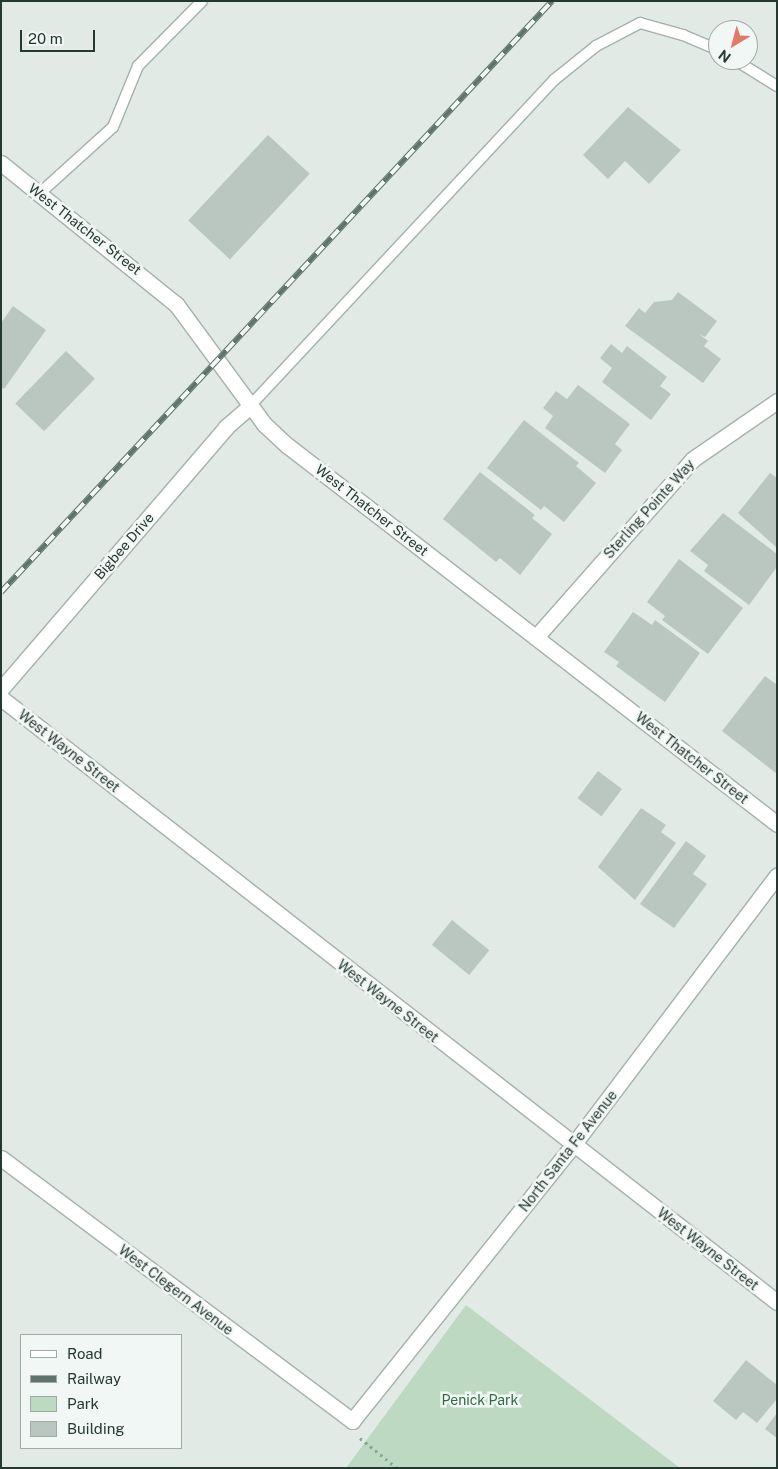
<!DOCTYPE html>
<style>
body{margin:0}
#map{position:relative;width:778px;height:1469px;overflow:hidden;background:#e1eae5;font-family:"Public Sans",sans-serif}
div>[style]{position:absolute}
.green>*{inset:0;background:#bdd9c2}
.building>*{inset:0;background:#bac7c1;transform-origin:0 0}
.path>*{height:3px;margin-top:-1.5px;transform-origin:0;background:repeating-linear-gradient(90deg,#85aa9b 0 2.5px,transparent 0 6.5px)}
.roads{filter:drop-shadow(1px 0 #a5b1ab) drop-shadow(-1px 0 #a5b1ab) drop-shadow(0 1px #a5b1ab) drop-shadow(0 -1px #a5b1ab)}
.lane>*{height:10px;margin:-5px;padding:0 5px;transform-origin:5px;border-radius:5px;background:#fff}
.street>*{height:15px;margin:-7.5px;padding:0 7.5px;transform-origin:7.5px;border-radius:7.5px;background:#fff}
.rail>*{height:5.5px;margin-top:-2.75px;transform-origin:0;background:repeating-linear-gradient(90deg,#f1f7f4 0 11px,#5e746c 0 22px);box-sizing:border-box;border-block:1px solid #5e746c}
span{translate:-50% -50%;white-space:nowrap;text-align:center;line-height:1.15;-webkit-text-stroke:5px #f1f7f4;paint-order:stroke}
.street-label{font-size:14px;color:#243931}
.park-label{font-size:14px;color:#326b43}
.frame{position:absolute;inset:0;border:2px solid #243931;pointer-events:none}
.legend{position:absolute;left:20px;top:1334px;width:162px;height:115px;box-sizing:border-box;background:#f1f7f4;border:1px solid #9faba6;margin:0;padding:6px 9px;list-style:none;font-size:15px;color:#243931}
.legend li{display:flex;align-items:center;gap:10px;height:25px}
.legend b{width:25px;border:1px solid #9faba6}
.north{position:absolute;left:708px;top:20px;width:50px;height:50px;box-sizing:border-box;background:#f1f7f4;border:1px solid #9faba6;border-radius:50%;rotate:217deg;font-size:14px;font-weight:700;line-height:20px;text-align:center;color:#243931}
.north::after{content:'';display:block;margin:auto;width:18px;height:22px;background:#e27a67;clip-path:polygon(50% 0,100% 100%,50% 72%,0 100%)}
.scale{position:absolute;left:20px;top:30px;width:75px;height:22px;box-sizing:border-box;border:2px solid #243931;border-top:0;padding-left:6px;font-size:15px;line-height:18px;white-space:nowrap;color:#243931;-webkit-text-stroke:4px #f1f7f4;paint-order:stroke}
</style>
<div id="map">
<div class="green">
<div style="clip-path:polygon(466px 1305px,680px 1468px,346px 1468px)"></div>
</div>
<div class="building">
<div style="clip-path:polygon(628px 107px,681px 150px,649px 184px,625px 161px,608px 179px,583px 155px)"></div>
<div style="left:268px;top:135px;width:57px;height:117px;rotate:43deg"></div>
<div style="clip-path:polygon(678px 292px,717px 321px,705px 337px,699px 334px,708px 341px,704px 346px,721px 359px,703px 383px,625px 326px,639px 308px,645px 313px,654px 302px,672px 300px)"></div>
<div style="clip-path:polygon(13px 306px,46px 330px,4px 389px,1px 387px,1px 323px)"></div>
<div style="clip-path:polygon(611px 344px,622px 353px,627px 346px,667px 377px,660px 386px,671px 394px,651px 420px,602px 382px,612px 368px,600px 358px)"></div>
<div style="left:66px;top:351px;width:40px;height:73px;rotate:44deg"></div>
<div style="clip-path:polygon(578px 385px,630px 424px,615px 444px,622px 450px,605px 473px,545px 428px,553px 416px,543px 408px,556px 391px,567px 399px)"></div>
<div style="clip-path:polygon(524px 420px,579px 463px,576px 466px,596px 483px,564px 522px,544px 506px,541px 510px,487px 468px)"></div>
<div style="clip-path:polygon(480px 472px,535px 515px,532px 518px,552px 534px,520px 575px,500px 558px,496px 562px,443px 519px)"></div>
<div style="clip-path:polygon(770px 473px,777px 478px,777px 548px,738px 513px)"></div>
<div style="clip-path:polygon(723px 513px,777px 554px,777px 567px,749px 605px,704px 571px,708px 565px,690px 551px)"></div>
<div style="clip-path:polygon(679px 559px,743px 608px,708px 654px,662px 620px,665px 616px,647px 602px)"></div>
<div style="clip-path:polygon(633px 612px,652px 625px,655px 620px,700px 653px,665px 702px,616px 666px,619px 662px,604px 652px)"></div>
<div style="clip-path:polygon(765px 676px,777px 685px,777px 774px,722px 731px)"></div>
<div style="left:598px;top:771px;width:30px;height:34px;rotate:37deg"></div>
<div style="clip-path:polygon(641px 808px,666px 825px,661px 832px,676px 843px,635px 900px,598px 867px)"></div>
<div style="clip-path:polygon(686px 841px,706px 856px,693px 874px,707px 884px,674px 928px,640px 904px)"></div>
<div style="left:452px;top:920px;width:48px;height:32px;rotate:39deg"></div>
<div style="clip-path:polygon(746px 1360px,777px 1385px,777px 1399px,757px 1423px,743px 1412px,736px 1420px,713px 1401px)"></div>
<div style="clip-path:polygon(777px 1413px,777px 1438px,765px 1429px)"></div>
</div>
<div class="path">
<div style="left:360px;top:1438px;width:48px;rotate:39deg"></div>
</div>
<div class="roads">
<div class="lane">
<div style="left:735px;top:60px;width:49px;rotate:31.8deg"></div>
<div style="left:40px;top:193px;width:98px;rotate:-42.1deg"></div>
<div style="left:113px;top:127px;width:66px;rotate:-67.7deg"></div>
<div style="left:138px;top:66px;width:91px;rotate:-45.4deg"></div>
<div style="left:250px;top:406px;width:446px;rotate:-47deg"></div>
<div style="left:554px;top:80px;width:54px;rotate:-39deg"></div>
<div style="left:596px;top:46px;width:50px;rotate:-27.6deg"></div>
<div style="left:640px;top:23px;width:45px;rotate:15.6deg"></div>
<div style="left:683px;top:35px;width:38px;rotate:23deg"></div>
</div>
<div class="street">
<div style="left:1px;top:163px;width:225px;rotate:38.9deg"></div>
<div style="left:176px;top:304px;width:149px;rotate:53.7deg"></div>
<div style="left:264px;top:424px;width:33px;rotate:43deg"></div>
<div style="left:288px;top:446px;width:618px;rotate:37.7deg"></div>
<div style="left:536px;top:637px;width:237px;rotate:-48.6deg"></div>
<div style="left:693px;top:459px;width:102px;rotate:-34.6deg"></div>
<div style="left:1px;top:689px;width:345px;rotate:-49.3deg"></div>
<div style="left:226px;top:427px;width:32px;rotate:-41deg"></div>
<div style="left:1px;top:698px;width:983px;rotate:37.9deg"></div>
<div style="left:1px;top:1158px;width:439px;rotate:36.8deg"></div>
<div style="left:352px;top:1421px;width:354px;rotate:-51.3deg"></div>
<div style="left:573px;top:1145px;width:338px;rotate:-52.9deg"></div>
</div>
</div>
<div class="rail">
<div style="left:1px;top:592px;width:808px;rotate:-47.01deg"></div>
</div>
<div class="street-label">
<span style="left:85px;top:229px;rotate:38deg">West Thatcher Street</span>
<span style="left:649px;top:509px;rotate:-48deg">Sterling Pointe Way</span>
<span style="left:372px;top:510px;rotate:38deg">West Thatcher Street</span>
<span style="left:124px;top:546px;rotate:-49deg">Bigbee Drive</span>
<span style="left:69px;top:751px;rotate:38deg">West Wayne Street</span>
<span style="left:692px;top:758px;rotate:38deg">West Thatcher Street</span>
<span style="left:388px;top:1001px;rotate:38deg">West Wayne Street</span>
<span style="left:568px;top:1151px;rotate:-52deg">North Santa Fe Avenue</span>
<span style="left:708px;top:1249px;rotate:38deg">West Wayne Street</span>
<span style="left:176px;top:1290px;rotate:37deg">West Clegern Avenue</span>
</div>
<div class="park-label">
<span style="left:480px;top:1400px">Penick Park</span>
</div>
<div class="frame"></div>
<ul class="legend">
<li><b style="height:6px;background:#fff"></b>Road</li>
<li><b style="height:6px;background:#5e746c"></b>Railway</li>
<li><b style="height:14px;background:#bdd9c2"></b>Park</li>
<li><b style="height:14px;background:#bac7c1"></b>Building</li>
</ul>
<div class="north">N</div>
<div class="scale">20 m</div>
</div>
